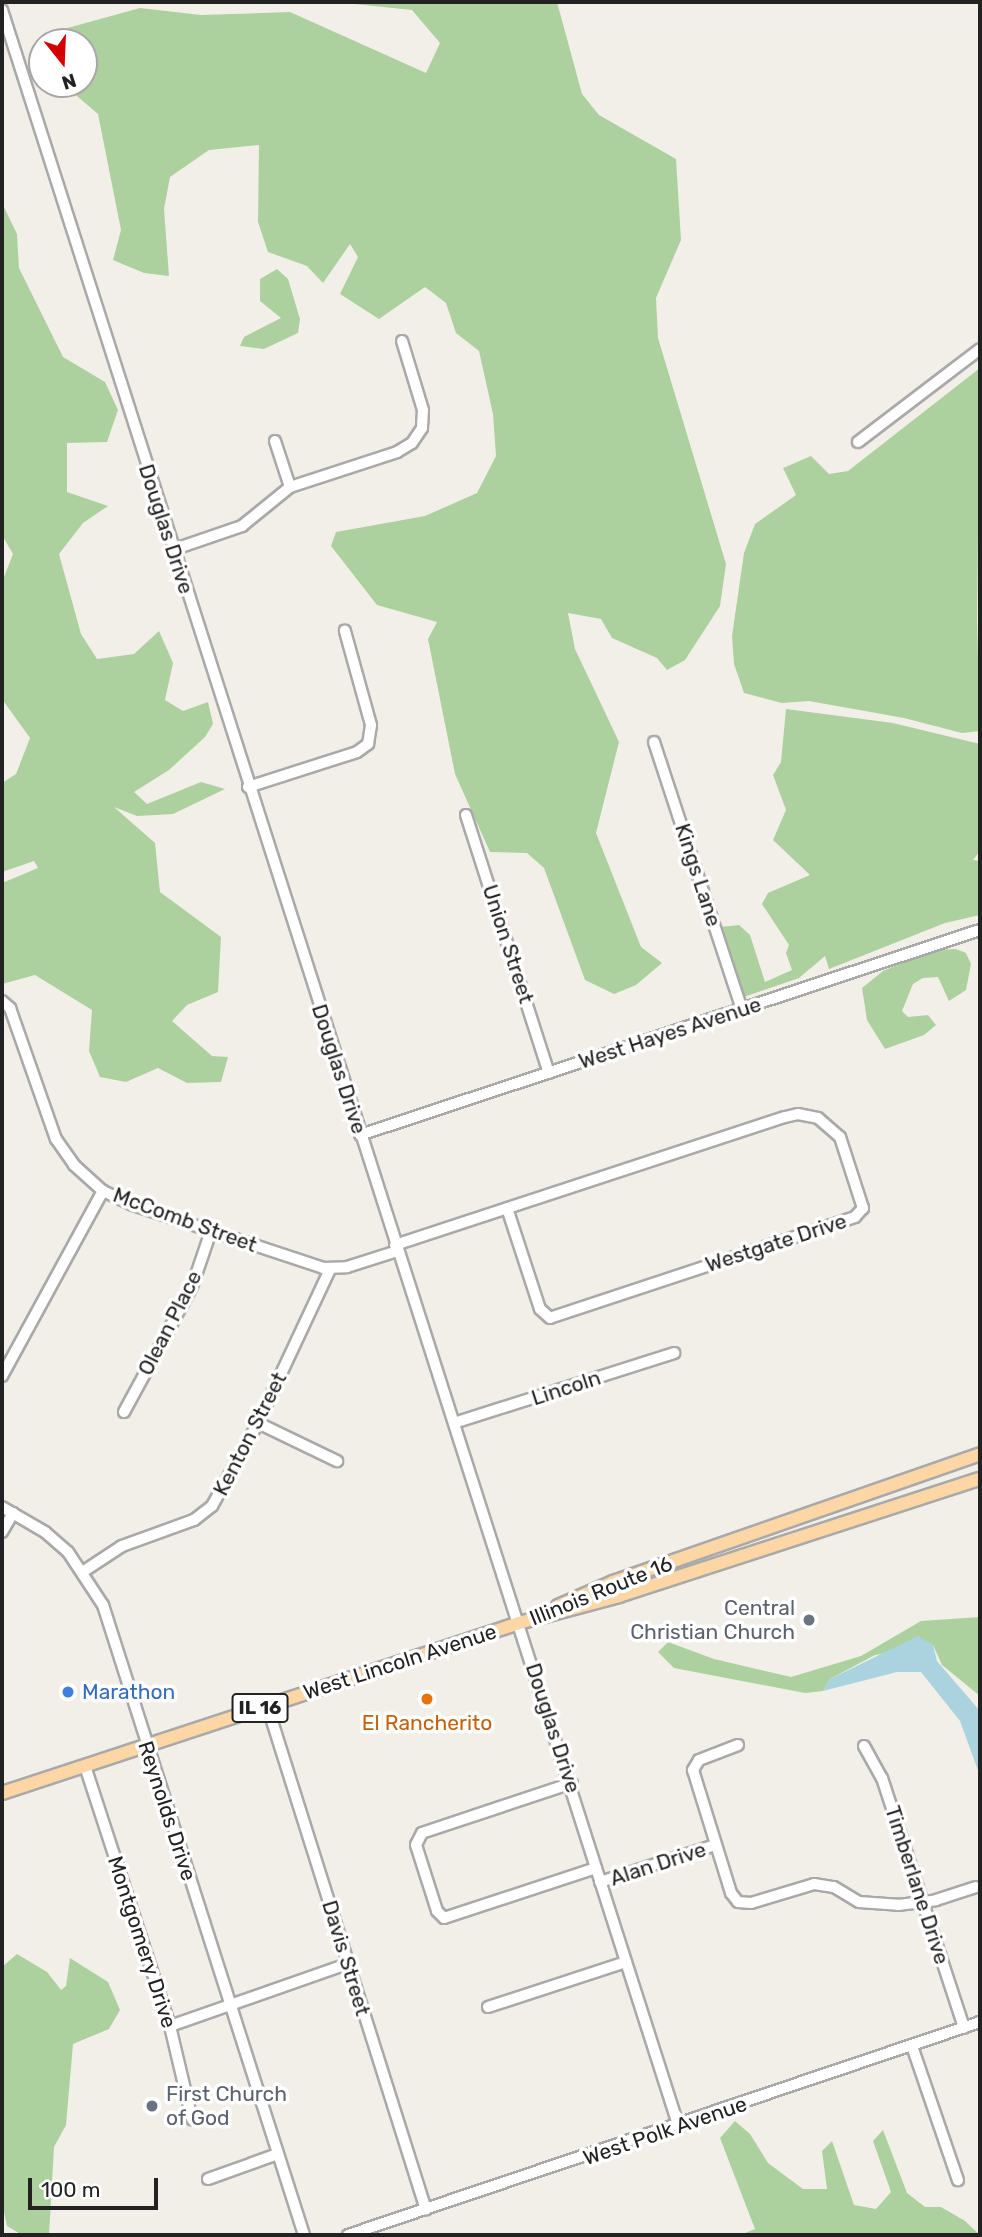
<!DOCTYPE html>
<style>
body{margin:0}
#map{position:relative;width:982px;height:2237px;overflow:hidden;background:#f2efe9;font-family:Rubik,sans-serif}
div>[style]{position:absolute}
.forest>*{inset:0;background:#add19e}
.water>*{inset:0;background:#aad3df}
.roads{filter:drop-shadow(2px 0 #a9a9a9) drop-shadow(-2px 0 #a9a9a9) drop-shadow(0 2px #a9a9a9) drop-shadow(0 -2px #a9a9a9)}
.minor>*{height:10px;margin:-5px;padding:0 5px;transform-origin:5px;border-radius:5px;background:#fff}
.major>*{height:12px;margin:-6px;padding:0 6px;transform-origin:6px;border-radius:6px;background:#fcd6a4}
.dots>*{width:19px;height:19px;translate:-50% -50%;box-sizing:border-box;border:4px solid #fff;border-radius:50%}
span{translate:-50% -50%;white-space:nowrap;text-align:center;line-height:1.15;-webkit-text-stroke:7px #fff;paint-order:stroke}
.shield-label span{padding:2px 5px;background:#fff;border:2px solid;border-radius:5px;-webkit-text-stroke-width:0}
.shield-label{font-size:19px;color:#222;font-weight:700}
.street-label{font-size:21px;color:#222}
.worship-label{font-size:21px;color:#5b616d}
.right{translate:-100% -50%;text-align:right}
.left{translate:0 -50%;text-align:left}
.shop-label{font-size:21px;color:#366cbe}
.food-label{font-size:21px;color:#c56008}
.frame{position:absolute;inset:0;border:4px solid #222;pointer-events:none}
.north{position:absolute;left:28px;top:28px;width:70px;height:70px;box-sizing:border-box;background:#fff;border:2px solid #a7a7a7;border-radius:50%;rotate:162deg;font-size:19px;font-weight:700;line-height:28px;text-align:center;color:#222}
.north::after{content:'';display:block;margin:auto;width:24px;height:32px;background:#d40000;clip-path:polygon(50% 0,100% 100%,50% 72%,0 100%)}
.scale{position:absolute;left:28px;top:2178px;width:130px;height:32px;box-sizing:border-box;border:4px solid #222;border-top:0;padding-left:9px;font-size:21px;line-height:24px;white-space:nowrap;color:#222;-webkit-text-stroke:5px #fff;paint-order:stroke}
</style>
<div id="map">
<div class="forest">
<div style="clip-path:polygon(335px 2px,557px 2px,582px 94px,599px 115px,676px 159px,681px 240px,656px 298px,658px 338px,726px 564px,720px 606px,685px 660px,667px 670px,657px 658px,612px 638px,601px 619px,568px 613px,575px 649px,619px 742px,596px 833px,641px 947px,662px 963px,636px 985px,614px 994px,585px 980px,544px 868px,527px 853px,490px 852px,455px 774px,428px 639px,437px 622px,377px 605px,331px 546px,336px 532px,425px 516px,477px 493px,496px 456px,493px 414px,479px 351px,456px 333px,446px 303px,425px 287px,379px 319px,340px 294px,358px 257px,350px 244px,323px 283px,307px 266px,268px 252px,258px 222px,259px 145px,209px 150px,170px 177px,164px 209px,169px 276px,144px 273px,113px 260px,121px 230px,98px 114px,63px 84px,84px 84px,84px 42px,52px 42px,53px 32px,140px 8px,201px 15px,290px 12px,426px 73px,440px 43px,412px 10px)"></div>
<div style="clip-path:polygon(2px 203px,17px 234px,19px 268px,63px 357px,105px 382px,118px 410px,107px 442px,67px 443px,67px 492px,108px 506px,83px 523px,59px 554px,81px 634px,97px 659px,134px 654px,159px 631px,173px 663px,165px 700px,183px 711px,208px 702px,213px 724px,205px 737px,169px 770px,134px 792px,147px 804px,201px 782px,225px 789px,173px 814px,137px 816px,114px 807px,155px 843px,160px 892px,221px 937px,218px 992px,187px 1005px,172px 1021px,212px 1056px,228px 1057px,221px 1082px,187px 1083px,158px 1068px,126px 1082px,100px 1077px,89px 1051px,92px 1010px,35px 975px,2px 984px,2px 883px,38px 868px,34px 861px,2px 872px,2px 783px,16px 774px,30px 738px,2px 699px,2px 582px,13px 554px,2px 535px)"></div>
<div style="clip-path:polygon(277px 269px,288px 279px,300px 319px,298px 333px,264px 349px,240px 346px,244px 337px,281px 318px,260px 301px,260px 279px)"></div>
<div style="clip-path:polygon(980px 368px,977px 620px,980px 731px,962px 733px,904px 718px,809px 701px,782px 703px,744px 693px,734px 664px,732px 636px,744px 553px,755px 524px,796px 495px,783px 468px,811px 456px,829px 474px,848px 471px)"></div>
<div style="clip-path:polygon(786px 709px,893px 723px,980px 744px,980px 851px,973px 860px,980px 861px,980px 915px,945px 923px,829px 969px,825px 956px,799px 978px,741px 998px,720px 927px,739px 925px,750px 935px,765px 982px,792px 970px,786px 953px,789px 945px,762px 904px,768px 893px,810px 875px,773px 840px,786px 810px,773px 775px,781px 762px)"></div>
<div style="clip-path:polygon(956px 949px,966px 953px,971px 964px,966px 990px,949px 1001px,938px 977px,923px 978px,913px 984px,902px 1011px,908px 1017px,928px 1015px,936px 1025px,924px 1035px,885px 1049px,867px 1020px,862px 988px,883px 971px,932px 950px)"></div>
<div style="clip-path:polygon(980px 1617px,980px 1696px,942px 1665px,933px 1645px,875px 1655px,830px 1679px,823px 1691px,805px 1693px,674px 1668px,658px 1652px,668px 1642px,714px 1659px,791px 1677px,861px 1656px,921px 1621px)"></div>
<div style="clip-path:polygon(17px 1954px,47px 1972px,61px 1990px,66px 1986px,70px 1958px,108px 1982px,120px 2010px,109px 2029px,73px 2044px,66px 2125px,54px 2147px,49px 2235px,22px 2235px,7px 2226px,2px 2202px,2px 1967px)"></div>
<div style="clip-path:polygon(735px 2121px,750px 2134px,768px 2163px,803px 2189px,827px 2189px,822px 2151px,832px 2141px,854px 2205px,876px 2209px,891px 2192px,873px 2141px,883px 2130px,907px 2193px,925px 2207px,941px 2207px,965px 2221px,980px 2235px,740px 2235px,755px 2229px,720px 2138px)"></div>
</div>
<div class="water">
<div style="clip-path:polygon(918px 1636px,933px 1645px,937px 1661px,980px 1711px,980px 1776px,960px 1721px,921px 1672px,897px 1672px,823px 1691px,830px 1679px)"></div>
</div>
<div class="roads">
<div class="minor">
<div style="left:2px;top:10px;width:2223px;rotate:72.27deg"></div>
<div style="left:275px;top:441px;width:48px;rotate:71.9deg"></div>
<div style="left:858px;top:442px;width:153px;rotate:-37.3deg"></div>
<div style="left:172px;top:550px;width:74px;rotate:-18.9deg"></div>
<div style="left:242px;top:526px;width:62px;rotate:-39.1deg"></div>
<div style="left:290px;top:487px;width:113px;rotate:-18.1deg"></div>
<div style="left:397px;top:452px;width:17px;rotate:-31deg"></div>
<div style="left:412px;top:443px;width:18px;rotate:-56deg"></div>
<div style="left:422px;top:428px;width:18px;rotate:-87deg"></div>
<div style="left:423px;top:410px;width:72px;rotate:-106.9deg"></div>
<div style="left:654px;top:742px;width:281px;rotate:71.8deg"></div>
<div style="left:248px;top:787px;width:114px;rotate:-17.8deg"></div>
<div style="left:357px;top:752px;width:14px;rotate:-36deg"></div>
<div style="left:368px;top:744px;width:19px;rotate:-81deg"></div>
<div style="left:371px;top:725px;width:98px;rotate:-105.5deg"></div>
<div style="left:466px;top:815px;width:271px;rotate:72.2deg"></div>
<div style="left:2px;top:1001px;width:11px;rotate:41deg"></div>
<div style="left:10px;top:1008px;width:139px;rotate:70.7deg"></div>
<div style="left:56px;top:1139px;width:32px;rotate:55deg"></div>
<div style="left:74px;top:1165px;width:39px;rotate:42deg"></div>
<div style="left:103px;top:1191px;width:33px;rotate:25deg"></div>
<div style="left:133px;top:1205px;width:200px;rotate:18.3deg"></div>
<div style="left:323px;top:1268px;width:24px;rotate:-2deg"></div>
<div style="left:347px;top:1267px;width:52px;rotate:-17.7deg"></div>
<div style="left:360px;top:1135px;width:653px;rotate:-18.3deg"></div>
<div style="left:395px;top:1245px;width:410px;rotate:-18.2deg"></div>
<div style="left:785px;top:1117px;width:13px;rotate:-13deg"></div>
<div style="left:798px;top:1114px;width:20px;rotate:11deg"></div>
<div style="left:818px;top:1118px;width:29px;rotate:41deg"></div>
<div style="left:840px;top:1137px;width:75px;rotate:72.1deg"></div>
<div style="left:863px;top:1208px;width:12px;rotate:132deg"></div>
<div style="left:855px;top:1217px;width:321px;rotate:161.7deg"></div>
<div style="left:550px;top:1318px;width:13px;rotate:-138deg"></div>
<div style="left:540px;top:1309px;width:106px;rotate:-108.1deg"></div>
<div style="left:2px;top:1376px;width:211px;rotate:-61.4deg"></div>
<div style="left:124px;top:1412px;width:142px;rotate:-61.5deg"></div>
<div style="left:192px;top:1287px;width:59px;rotate:-71.3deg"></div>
<div style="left:457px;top:1422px;width:228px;rotate:-17.6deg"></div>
<div style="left:258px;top:1423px;width:88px;rotate:25.7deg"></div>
<div style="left:2px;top:1507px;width:50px;rotate:30.2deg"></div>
<div style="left:45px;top:1532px;width:30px;rotate:41deg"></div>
<div style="left:68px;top:1552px;width:64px;rotate:56.6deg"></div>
<div style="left:103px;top:1605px;width:661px;rotate:72.3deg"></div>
<div style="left:2px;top:1532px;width:22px;rotate:-60deg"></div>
<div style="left:84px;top:1571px;width:45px;rotate:-33.3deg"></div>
<div style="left:122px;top:1546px;width:77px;rotate:-19.9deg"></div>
<div style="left:194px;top:1520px;width:23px;rotate:-38deg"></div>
<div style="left:212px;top:1506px;width:95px;rotate:-61deg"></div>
<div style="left:258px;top:1423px;width:170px;rotate:-64.9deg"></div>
<div style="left:267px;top:1705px;width:529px;rotate:72.52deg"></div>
<div style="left:738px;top:1745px;width:42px;rotate:159deg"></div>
<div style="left:699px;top:1760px;width:12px;rotate:121deg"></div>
<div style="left:693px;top:1770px;width:129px;rotate:72.8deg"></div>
<div style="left:731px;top:1893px;width:11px;rotate:52deg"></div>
<div style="left:738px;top:1902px;width:13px;rotate:4deg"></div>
<div style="left:751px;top:1903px;width:66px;rotate:-16.8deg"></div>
<div style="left:814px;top:1884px;width:20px;rotate:9deg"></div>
<div style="left:834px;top:1887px;width:29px;rotate:31deg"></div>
<div style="left:859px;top:1902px;width:39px;rotate:4deg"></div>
<div style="left:898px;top:1905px;width:38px;rotate:-7deg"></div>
<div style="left:936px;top:1900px;width:42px;rotate:-18deg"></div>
<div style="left:864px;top:1746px;width:37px;rotate:61deg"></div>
<div style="left:882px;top:1778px;width:263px;rotate:71.8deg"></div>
<div style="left:85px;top:1766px;width:274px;rotate:71.9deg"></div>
<div style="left:170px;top:2026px;width:96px;rotate:76.7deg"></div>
<div style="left:572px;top:1783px;width:158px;rotate:161.6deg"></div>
<div style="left:422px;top:1833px;width:13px;rotate:117deg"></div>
<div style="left:416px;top:1845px;width:69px;rotate:72.3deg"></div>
<div style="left:437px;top:1911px;width:10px;rotate:45deg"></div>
<div style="left:444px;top:1918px;width:160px;rotate:-18.2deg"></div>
<div style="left:600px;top:1882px;width:121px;rotate:-17.8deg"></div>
<div style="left:488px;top:2007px;width:145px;rotate:-18.1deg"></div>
<div style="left:170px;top:2026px;width:188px;rotate:-19.3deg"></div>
<div style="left:912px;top:2046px;width:142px;rotate:71.1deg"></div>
<div style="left:208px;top:2179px;width:74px;rotate:-19.7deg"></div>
<div style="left:348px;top:2235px;width:667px;rotate:-18.63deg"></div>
</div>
<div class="major">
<div style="left:558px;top:1606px;width:60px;rotate:-23.6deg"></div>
<div style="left:613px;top:1582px;width:389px;rotate:-19.2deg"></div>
<div style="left:2px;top:1793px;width:544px;rotate:-18.2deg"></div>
<div style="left:519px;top:1623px;width:104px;rotate:-15.1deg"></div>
<div style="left:619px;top:1596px;width:379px;rotate:-18deg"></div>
</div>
</div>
<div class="dots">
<div style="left:809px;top:1620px;background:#6b7280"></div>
<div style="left:68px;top:1692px;background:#3f7fe0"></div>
<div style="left:427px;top:1699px;background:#e8710a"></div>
<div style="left:152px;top:2106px;background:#6b7280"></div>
</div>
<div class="shield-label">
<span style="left:260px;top:1708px">IL 16</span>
</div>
<div class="street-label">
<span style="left:166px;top:529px;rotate:72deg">Douglas Drive</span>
<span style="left:698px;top:875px;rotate:72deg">Kings Lane</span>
<span style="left:508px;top:944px;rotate:72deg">Union Street</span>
<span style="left:670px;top:1033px;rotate:-18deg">West Hayes Avenue</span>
<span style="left:339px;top:1069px;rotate:72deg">Douglas Drive</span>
<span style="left:185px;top:1220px;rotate:20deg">McComb Street</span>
<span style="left:776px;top:1243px;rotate:-18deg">Westgate Drive</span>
<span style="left:170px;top:1323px;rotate:-63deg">Olean Place</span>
<span style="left:566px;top:1388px;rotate:-18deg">Lincoln</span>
<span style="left:250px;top:1434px;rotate:-63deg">Kenton Street</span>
<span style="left:601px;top:1591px;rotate:-22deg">Illinois Route 16</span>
<span style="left:400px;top:1662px;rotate:-18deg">West Lincoln Avenue</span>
<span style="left:553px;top:1728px;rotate:72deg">Douglas Drive</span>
<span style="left:167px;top:1811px;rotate:72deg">Reynolds Drive</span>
<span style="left:658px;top:1864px;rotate:-18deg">Alan Drive</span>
<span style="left:917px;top:1885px;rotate:72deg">Timberlane Drive</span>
<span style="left:142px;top:1942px;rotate:72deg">Montgomery Drive</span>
<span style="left:346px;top:1958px;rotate:73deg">Davis Street</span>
<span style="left:665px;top:2131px;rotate:-19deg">West Polk Avenue</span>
</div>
<div class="worship-label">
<span class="right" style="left:795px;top:1620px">Central<br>Christian Church</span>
<span class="left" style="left:166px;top:2106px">First Church<br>of God</span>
</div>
<div class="shop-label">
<span class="left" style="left:82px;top:1692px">Marathon</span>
</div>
<div class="food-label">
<span style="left:427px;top:1723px">El Rancherito</span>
</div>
<div class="frame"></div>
<div class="north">N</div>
<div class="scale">100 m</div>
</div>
